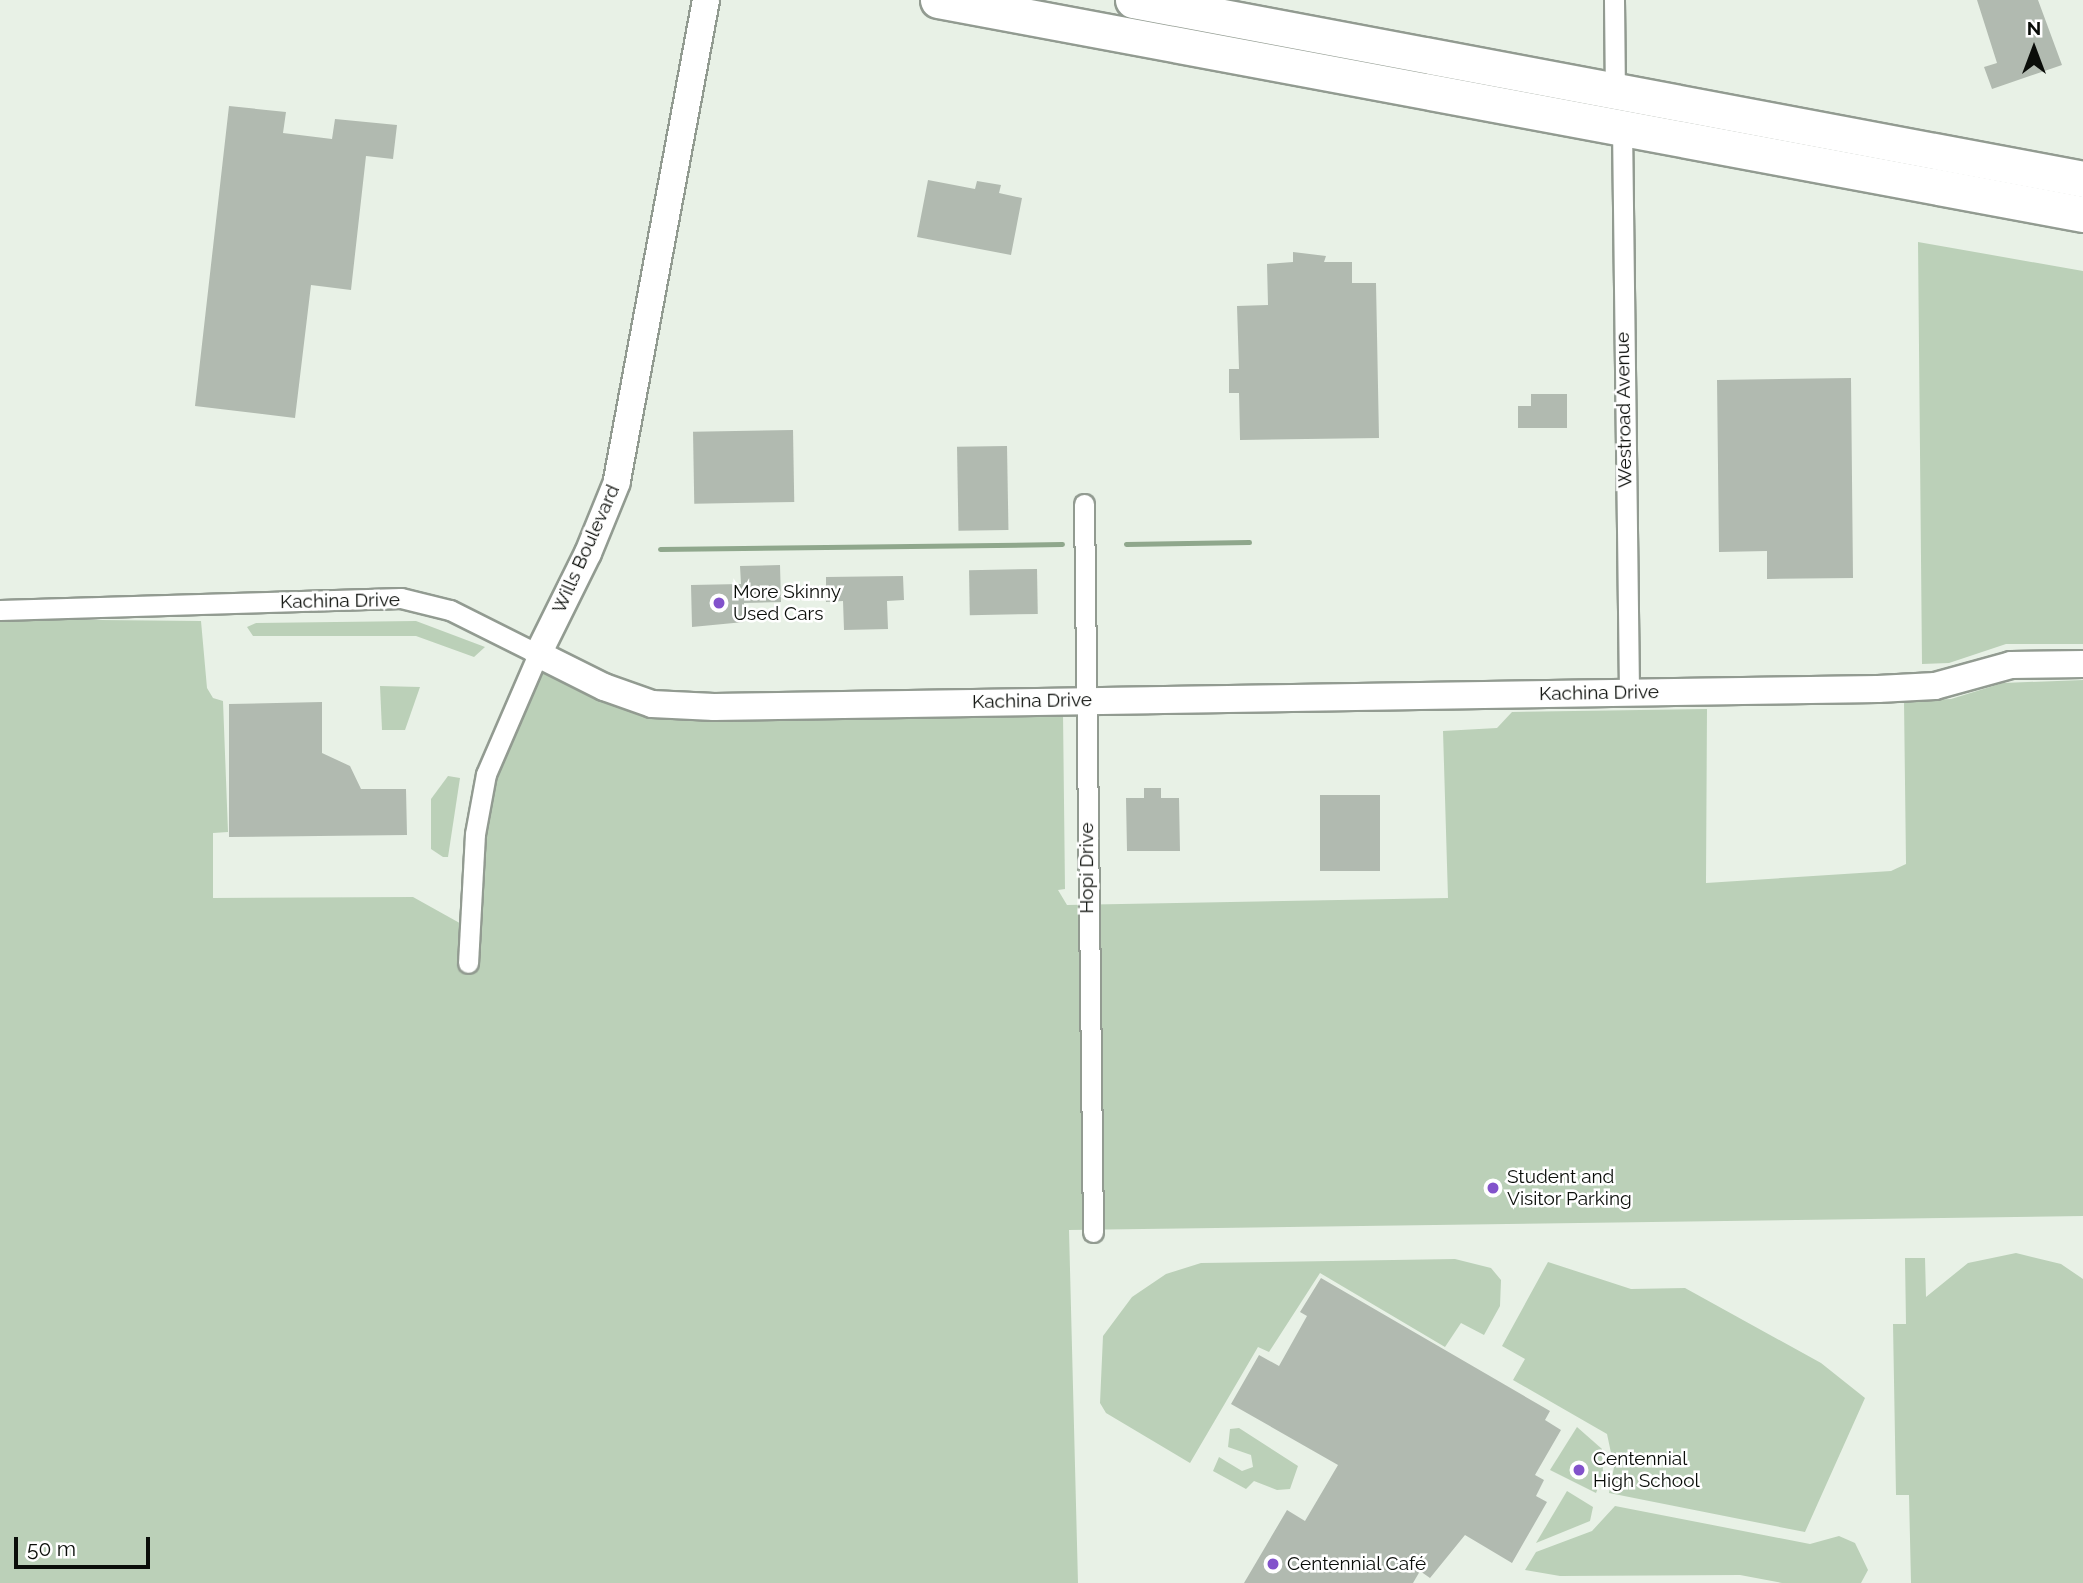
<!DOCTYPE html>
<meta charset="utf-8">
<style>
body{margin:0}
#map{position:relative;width:2083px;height:1583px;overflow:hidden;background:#e8f1e6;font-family:Raleway,sans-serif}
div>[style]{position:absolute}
.green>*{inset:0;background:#bbd0b8}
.stream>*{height:5px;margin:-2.5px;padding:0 2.5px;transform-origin:2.5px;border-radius:2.5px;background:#8fa78c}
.building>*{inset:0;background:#b1bab0;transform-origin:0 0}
.roads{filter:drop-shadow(2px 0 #929b91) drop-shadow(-2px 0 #929b91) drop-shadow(0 2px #929b91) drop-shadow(0 -2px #929b91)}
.street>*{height:19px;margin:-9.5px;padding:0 9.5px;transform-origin:9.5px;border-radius:9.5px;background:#fff}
.secondary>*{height:26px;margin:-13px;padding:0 13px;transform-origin:13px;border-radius:13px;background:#fff}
.highway>*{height:35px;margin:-17.5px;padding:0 17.5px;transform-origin:17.5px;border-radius:17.5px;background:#fff}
.dots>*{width:19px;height:19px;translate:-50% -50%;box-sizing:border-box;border:4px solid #fff;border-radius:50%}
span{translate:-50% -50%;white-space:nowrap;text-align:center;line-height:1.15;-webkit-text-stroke:5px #fff;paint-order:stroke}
.street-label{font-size:19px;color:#0a0d09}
.poi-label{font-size:19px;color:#0a0d09}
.left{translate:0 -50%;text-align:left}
.north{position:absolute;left:1999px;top:14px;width:70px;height:70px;-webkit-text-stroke:5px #fff;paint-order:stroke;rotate:0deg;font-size:19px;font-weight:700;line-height:28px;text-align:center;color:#0a0d09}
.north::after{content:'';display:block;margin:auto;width:24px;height:32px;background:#0a0d09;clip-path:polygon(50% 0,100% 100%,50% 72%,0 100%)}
.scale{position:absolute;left:14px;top:1537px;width:136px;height:32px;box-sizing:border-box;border:4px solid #0a0d09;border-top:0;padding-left:9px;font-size:21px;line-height:24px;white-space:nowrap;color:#0a0d09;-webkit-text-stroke:5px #fff;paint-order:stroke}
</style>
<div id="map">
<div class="green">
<div style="clip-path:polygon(1918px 242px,2083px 271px,2083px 644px,2006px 644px,1949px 663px,1922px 664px)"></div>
<div style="clip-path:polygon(0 619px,201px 621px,207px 688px,213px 698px,223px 701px,228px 832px,213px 833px,213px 898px,413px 897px,465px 926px,508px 724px,541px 664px,605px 689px,1063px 713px,1065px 889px,1058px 890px,1067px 905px,1448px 898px,1443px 731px,1497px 728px,1512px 712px,1707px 709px,1706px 883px,1891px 871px,1906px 864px,1904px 701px,1951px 699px,2003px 683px,2083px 680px,2083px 1216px,1069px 1230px,1078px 1583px,0 1583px)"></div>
<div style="clip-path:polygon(416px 621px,485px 647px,474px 657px,416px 636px,253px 636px,247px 627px,256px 623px)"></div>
<div style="clip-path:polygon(380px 686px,420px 687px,405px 730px,382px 730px)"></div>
<div style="clip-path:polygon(448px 776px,460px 778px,448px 857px,443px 857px,431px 849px,431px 799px)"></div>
<div style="clip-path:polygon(2016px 1253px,2061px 1264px,2083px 1279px,2083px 1583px,1911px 1583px,1909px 1495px,1896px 1495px,1893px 1324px,1906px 1324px,1905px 1258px,1925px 1258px,1926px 1297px,1968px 1263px)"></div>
<div style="clip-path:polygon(1455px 1259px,1491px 1268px,1501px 1280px,1500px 1306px,1484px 1335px,1461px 1323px,1445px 1347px,1320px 1273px,1269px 1352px,1258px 1347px,1190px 1463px,1106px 1413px,1100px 1403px,1103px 1336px,1132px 1297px,1166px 1274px,1201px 1263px)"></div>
<div style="clip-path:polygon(1548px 1262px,1631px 1289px,1685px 1288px,1821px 1363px,1865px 1398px,1805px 1532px,1609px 1493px,1614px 1467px,1607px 1434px,1513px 1380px,1525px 1359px,1502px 1346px)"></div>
<div style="clip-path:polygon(1577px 1427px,1602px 1449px,1603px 1474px,1596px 1493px,1550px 1470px)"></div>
<div style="clip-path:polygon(1239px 1428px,1298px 1466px,1290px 1489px,1277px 1490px,1254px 1481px,1246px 1489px,1213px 1471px,1219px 1457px,1242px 1471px,1253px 1467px,1251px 1455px,1228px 1447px,1230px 1429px)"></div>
<div style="clip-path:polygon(1567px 1491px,1593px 1507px,1590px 1521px,1536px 1543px)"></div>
<div style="clip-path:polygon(1615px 1506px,1810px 1544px,1839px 1536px,1855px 1543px,1868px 1570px,1861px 1583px,1782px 1583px,1740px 1575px,1560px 1576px,1525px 1570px,1536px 1552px,1592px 1531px)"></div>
</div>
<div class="stream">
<div style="left:1126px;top:544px;width:123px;rotate:-0.9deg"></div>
<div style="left:660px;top:549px;width:402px;rotate:-0.7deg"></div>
</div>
<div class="building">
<div style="clip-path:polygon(1977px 0,2038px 0,2062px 65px,1992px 89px,1984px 67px,1997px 63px)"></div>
<div style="clip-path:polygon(229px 106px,286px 112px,283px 133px,332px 139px,335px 119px,397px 125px,393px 159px,366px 156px,351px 290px,311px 285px,295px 418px,195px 406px)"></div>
<div style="clip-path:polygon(928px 180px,975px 189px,977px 181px,1001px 185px,999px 193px,1022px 198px,1011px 255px,917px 237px)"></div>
<div style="clip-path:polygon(1293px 252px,1326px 256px,1324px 262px,1352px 262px,1352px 283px,1376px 283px,1379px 438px,1240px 440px,1239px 393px,1229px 393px,1229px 369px,1239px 369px,1237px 306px,1268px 305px,1267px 264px,1293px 262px)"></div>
<div style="clip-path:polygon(1851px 378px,1853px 578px,1767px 579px,1767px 551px,1719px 552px,1717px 380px)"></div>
<div style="clip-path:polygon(1531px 394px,1567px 394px,1567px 428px,1518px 428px,1518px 406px,1531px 406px)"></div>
<div style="left:793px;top:430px;width:72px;height:100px;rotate:89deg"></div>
<div style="left:1007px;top:446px;width:84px;height:50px;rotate:89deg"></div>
<div style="clip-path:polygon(780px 565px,781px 602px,744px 603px,744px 622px,692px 627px,691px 585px,741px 584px,740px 566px)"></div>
<div style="left:1037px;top:569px;width:45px;height:68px;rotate:89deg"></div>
<div style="clip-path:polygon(903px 576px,904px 600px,887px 601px,888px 629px,844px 630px,843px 601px,826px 602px,826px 577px)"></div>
<div style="clip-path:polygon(322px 702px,322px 753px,350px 766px,361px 789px,406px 789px,407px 835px,229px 837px,229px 704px)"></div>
<div style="clip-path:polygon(1144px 788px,1161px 788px,1161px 798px,1179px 798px,1180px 851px,1127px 851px,1126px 798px,1144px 798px)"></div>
<div style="left:1320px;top:795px;width:60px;height:76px"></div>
<div style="clip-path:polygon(1321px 1278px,1550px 1411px,1545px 1420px,1561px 1430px,1535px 1475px,1544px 1480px,1536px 1496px,1547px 1502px,1512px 1563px,1465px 1535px,1430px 1578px,1420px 1571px,1413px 1583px,1244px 1583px,1287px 1510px,1305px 1521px,1338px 1465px,1231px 1404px,1259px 1355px,1279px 1366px,1307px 1316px,1300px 1312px)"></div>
</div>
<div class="roads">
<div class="street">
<div style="left:1614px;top:0;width:89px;rotate:89.4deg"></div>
<div style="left:1622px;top:126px;width:567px;rotate:89.29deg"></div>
<div style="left:1084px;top:504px;width:728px;rotate:89.29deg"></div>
<div style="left:0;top:610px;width:401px;rotate:-1.7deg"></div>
<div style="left:401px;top:598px;width:50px;rotate:13.8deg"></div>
<div style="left:450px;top:610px;width:98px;rotate:26.6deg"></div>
<div style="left:538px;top:654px;width:131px;rotate:113.4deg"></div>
<div style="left:486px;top:774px;width:61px;rotate:100.4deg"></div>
<div style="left:475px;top:834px;width:129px;rotate:93.1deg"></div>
</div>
<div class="secondary">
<div style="left:706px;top:0;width:490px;rotate:100.5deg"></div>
<div style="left:617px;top:482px;width:77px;rotate:112.2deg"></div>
<div style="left:588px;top:553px;width:113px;rotate:116.3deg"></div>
<div style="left:538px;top:654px;width:74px;rotate:26.6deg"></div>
<div style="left:604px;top:687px;width:51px;rotate:19.5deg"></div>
<div style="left:652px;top:704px;width:62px;rotate:2.8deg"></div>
<div style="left:714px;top:707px;width:1164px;rotate:-0.89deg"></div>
<div style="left:1878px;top:689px;width:57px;rotate:-3deg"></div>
<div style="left:1935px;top:686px;width:79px;rotate:-15.4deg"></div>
<div style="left:2011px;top:665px;width:72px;rotate:-0.8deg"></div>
</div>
<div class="highway">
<div style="left:938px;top:0;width:1165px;rotate:10.59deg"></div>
<div style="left:1133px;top:0;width:967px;rotate:10.67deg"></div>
</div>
</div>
<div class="dots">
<div style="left:719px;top:603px;background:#8252cb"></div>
<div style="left:1493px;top:1188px;background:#8252cb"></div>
<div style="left:1579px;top:1470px;background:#8252cb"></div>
<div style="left:1273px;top:1564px;background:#8252cb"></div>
</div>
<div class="street-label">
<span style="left:1624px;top:410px;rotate:-91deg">Westroad Avenue</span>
<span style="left:586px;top:549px;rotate:-66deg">Wills Boulevard</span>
<span style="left:340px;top:601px;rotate:-1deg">Kachina Drive</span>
<span style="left:1599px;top:693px;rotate:-1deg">Kachina Drive</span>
<span style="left:1032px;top:701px;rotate:-1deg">Kachina Drive</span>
<span style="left:1087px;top:868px;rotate:-90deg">Hopi Drive</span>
</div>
<div class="poi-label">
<span class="left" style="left:733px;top:603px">More Skinny<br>Used Cars</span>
<span class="left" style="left:1507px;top:1188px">Student and<br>Visitor Parking</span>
<span class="left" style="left:1593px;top:1470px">Centennial<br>High School</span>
<span class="left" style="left:1287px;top:1564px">Centennial Café</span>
</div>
<div class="north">N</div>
<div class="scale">50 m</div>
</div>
